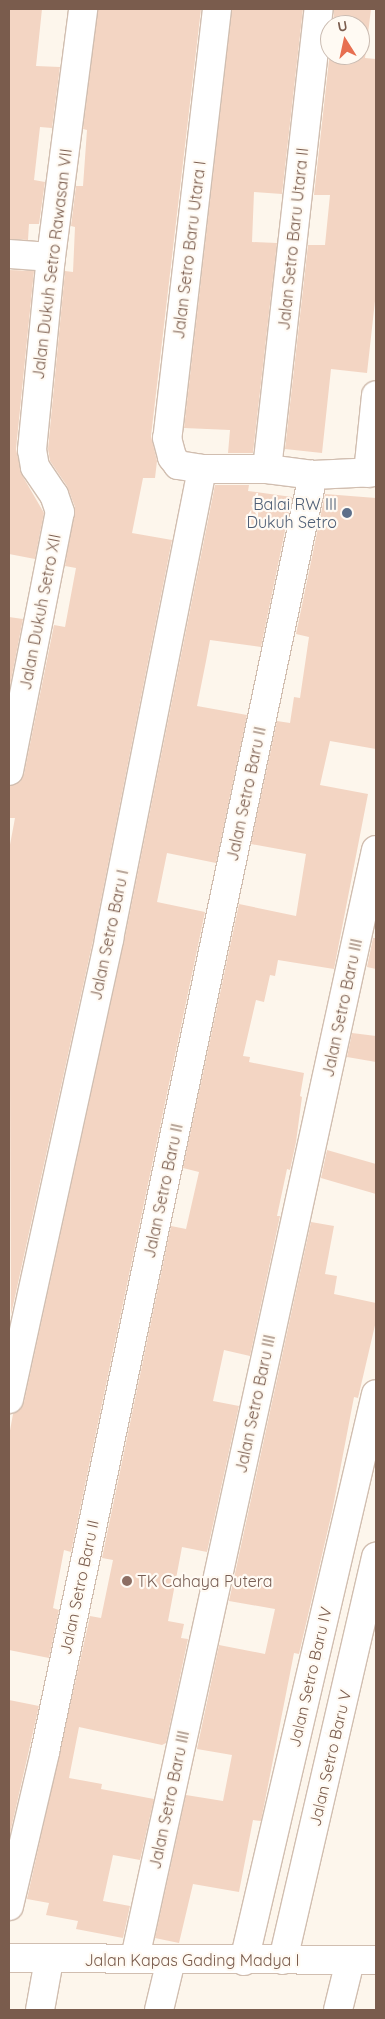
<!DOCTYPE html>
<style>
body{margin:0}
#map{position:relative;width:385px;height:2019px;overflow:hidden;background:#fdf6ec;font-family:Quicksand,sans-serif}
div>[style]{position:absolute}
.building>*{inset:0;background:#f3d5c3}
.roads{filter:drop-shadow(1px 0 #d1beb0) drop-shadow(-1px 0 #d1beb0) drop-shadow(0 1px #d1beb0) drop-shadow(0 -1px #d1beb0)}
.minor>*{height:28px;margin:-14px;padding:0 14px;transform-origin:14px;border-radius:14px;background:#fff}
.dots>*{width:14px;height:14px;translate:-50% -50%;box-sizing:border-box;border:2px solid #fffaf3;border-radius:50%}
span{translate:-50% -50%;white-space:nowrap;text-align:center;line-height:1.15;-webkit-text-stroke:4.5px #fffaf3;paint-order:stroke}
.street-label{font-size:16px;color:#7a5c4d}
.service-label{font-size:16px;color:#4e5e75}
.right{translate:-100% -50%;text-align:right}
.education-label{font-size:16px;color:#785e54}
.left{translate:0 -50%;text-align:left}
.frame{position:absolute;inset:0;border:10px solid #7a5c4d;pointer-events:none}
.north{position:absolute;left:320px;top:15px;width:50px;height:50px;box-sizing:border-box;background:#fffaf3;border:1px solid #cabbb1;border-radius:50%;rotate:350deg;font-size:14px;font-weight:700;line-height:20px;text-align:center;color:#7a5c4d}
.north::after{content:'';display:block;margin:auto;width:18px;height:22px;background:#e76f51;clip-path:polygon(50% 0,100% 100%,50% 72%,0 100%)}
</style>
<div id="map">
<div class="building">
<div style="clip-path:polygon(9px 9px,42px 9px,36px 66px,60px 67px,52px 128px,40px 127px,34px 180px,45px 182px,39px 224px,29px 224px,28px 240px,9px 239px)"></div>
<div style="clip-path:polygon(98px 9px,201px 9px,151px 436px,157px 461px,155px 478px,143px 478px,132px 533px,172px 540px,94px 936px,11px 1315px,9px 850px,15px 818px,9px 818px,9px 786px,20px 782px,24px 774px,54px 625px,65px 627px,76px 568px,65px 566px,75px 507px,67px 486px,50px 461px,48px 449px,65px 271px,73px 272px,75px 227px,71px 226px,76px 186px,83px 186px,87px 130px,83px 129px)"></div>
<div style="clip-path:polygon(232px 9px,303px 9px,282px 194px,254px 192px,252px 242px,277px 243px,253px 453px,228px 453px,230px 430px,184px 428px)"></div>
<div style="clip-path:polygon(334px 9px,371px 9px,365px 58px,376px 59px,376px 292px,367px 373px,331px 369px,322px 453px,285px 449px,308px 245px,325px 245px,330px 195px,314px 195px,330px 51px,330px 55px,360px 55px,360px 25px,333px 25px)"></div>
<div style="clip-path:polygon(9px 270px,34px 271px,16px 449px,22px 475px,44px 513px,35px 559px,9px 554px)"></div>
<div style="clip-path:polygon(215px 485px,249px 485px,248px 491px,292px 497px,261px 647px,210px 640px,206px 661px,197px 706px,247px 715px,216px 863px,167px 853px,157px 902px,205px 912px,71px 1552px,64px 1550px,53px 1608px,59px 1610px,49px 1658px,9px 1650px,9px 1436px,13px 1414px,24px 1402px,124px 942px)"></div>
<div style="clip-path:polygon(325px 494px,376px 498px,376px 749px,330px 741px,320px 785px,368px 794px,334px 969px,278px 960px,275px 976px,270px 975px,264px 1002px,256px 1000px,243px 1056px,250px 1057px,249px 1062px,304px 1073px,300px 1096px,302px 1097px,296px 1142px,290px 1170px,287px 1169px,277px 1216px,280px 1216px,250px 1356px,224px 1350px,213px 1401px,239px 1406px,207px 1552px,182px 1547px,168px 1621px,184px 1624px,181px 1638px,188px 1639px,166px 1743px,162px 1745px,79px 1727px,69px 1778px,102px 1784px,101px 1789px,154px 1799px,140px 1860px,113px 1855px,103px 1901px,130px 1906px,123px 1938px,76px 1929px,78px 1921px,46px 1915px,49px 1903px,27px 1899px,90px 1616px,101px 1618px,113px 1560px,102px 1558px,171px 1226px,186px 1229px,199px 1172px,183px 1168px,239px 904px,296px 916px,306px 854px,251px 844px,277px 721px,290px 723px,294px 697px,300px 698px,309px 637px,296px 634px)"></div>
<div style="clip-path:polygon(9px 617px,23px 619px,9px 691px)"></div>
<div style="clip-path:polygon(373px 938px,376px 938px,376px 969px,367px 967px)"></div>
<div style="clip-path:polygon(352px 1033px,376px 1036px,376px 1062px,347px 1057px)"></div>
<div style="clip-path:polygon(327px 1150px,376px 1164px,376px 1194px,321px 1178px)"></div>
<div style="clip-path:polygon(311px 1222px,334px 1226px,325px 1274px,337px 1276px,334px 1294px,376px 1303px,376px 1321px,358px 1398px,354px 1397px,332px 1512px,299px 1654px,294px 1653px,261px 1821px,253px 1820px,239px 1892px,193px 1884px,179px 1943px,155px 1938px,186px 1795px,223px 1801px,232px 1755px,197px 1749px,219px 1645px,265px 1654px,275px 1609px,229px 1601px)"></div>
<div style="clip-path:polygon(9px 1700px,39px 1706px,9px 1838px)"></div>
</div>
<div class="roads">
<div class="minor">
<div style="left:217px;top:9px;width:432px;rotate:96.6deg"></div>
<div style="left:167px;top:438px;width:20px;rotate:75deg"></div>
<div style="left:172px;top:457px;width:10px;rotate:53deg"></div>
<div style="left:178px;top:465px;width:24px;rotate:9deg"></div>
<div style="left:202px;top:469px;width:65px"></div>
<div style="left:267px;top:469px;width:46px;rotate:7.4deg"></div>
<div style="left:313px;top:475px;width:63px;rotate:-2.7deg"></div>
<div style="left:9px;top:254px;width:42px;rotate:4.1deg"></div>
<div style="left:267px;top:469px;width:463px;rotate:-83.6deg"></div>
<div style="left:368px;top:473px;width:78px;rotate:-84.1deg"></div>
<div style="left:9px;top:771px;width:264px;rotate:-78.9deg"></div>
<div style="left:60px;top:512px;width:18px;rotate:-109deg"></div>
<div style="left:54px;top:495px;width:34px;rotate:-124deg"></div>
<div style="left:35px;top:467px;width:17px;rotate:-100deg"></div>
<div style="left:32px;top:450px;width:194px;rotate:-84.4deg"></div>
<div style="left:51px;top:257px;width:250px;rotate:-82.6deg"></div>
<div style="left:9px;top:1399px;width:471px;rotate:-77.7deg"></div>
<div style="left:109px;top:939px;width:479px;rotate:-78.8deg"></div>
<div style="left:9px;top:1906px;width:158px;rotate:-76.8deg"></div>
<div style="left:45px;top:1752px;width:1305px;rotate:-78.15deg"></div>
<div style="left:9px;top:1958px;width:367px;rotate:0.3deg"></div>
<div style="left:135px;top:1958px;width:1134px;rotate:-77.73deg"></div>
<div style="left:283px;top:1960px;width:414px;rotate:-77deg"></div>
<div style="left:244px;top:1961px;width:582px;rotate:-76.89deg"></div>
<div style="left:40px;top:2010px;width:51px;rotate:-79.8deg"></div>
<div style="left:159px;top:2010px;width:51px;rotate:-76.5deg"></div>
<div style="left:338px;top:2010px;width:50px;rotate:-76.2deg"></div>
</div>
</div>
<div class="dots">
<div style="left:347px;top:513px;background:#5c6f8a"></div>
<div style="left:127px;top:1581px;background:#8d6e63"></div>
</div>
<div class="street-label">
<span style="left:293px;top:239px;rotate:-84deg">Jalan Setro Baru Utara II</span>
<span style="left:189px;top:250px;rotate:-83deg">Jalan Setro Baru Utara I</span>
<span style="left:52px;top:264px;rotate:-83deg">Jalan Dukuh Setro Rawasan VII</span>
<span style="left:40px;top:612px;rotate:-79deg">Jalan Dukuh Setro XII</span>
<span style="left:246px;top:794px;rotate:-78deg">Jalan Setro Baru II</span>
<span style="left:109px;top:935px;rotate:-78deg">Jalan Setro Baru I</span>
<span style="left:342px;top:1008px;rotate:-78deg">Jalan Setro Baru III</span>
<span style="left:163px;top:1191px;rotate:-78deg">Jalan Setro Baru II</span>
<span style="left:255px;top:1404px;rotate:-78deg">Jalan Setro Baru III</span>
<span style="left:79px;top:1587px;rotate:-78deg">Jalan Setro Baru II</span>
<span style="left:310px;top:1677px;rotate:-77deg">Jalan Setro Baru IV</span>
<span style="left:330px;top:1758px;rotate:-77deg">Jalan Setro Baru V</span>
<span style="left:169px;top:1800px;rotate:-78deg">Jalan Setro Baru III</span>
<span style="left:192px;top:1960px">Jalan Kapas Gading Madya I</span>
</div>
<div class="service-label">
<span class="right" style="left:337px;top:513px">Balai RW III<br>Dukuh Setro</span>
</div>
<div class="education-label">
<span class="left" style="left:137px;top:1581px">TK Cahaya Putera</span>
</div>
<div class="frame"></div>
<div class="north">U</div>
</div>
